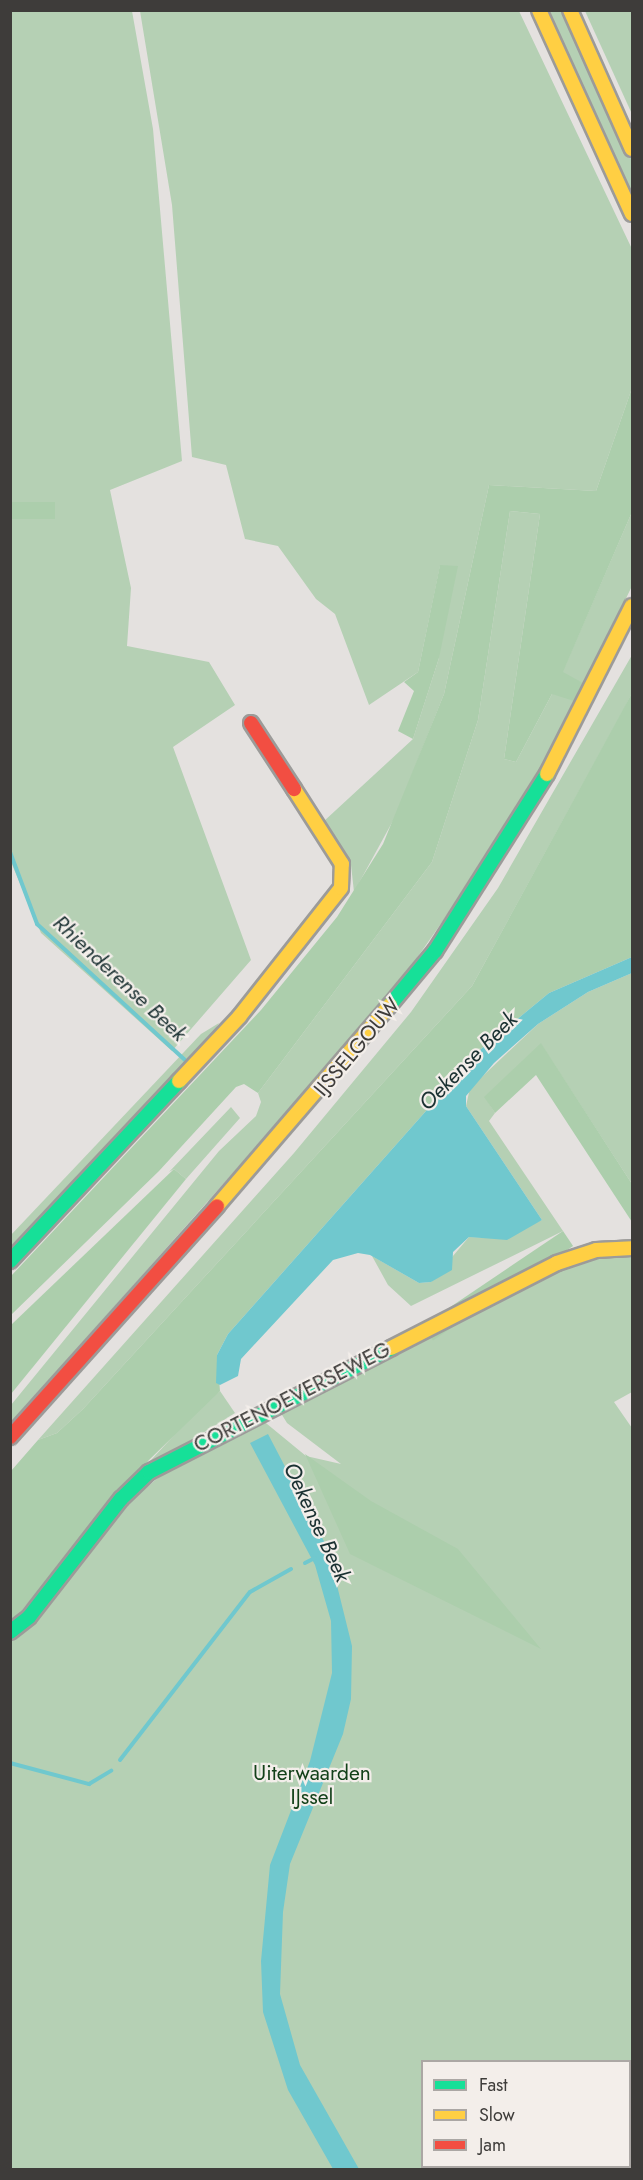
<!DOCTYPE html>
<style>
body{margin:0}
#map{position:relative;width:643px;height:2180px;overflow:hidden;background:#e4e1df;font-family:Jost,sans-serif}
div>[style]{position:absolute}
.green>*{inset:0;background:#b5d0b4}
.forest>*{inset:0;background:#acceac;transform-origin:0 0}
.water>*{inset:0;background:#70c8ce}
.stream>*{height:4px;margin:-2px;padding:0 2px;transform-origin:2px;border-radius:2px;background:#70c8ce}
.roads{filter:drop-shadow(2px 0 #9c9b99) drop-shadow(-2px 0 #9c9b99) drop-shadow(0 2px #9c9b99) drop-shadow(0 -2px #9c9b99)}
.fast>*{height:14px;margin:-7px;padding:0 7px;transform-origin:7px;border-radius:7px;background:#16e098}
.slow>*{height:14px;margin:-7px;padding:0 7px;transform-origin:7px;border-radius:7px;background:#ffcf43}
.jam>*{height:14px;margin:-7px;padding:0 7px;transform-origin:7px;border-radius:7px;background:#f24e42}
span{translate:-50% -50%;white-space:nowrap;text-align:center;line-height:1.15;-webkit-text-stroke:4.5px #f3eeea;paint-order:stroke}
.street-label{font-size:21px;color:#3e3c3a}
.park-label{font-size:21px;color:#134119}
.water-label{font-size:22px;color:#1b3132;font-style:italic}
.frame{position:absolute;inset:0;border:12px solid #3e3c3a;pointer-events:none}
.legend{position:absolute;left:421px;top:2060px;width:210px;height:108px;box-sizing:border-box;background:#f3eeea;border:2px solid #aba7a4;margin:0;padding:8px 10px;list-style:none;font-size:18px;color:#3e3c3a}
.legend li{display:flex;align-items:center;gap:12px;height:30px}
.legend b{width:30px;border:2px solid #aba7a4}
</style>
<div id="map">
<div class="green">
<div style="clip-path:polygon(11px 11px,132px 11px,153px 129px,182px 461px,110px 490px,131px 588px,127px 646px,209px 662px,235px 705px,173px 747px,251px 960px,172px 1051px,41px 933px,11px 862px,11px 519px,27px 519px,55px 502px,11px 502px)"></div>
<div style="clip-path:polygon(140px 11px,519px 11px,632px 249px,632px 388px,596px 491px,489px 485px,444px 694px,395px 817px,354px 892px,351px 865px,323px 822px,413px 739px,439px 658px,440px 566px,418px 672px,369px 705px,335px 614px,316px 599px,278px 546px,245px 539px,226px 465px,192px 457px,172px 205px)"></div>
<div style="clip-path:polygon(546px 11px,563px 11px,632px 159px,632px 198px)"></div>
<div style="clip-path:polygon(585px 11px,632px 11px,632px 114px)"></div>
<div style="clip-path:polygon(510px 511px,540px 514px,504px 759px,516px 762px,552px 694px,582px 683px,562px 673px,632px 512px,632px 586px,550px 755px,493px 849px,391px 995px,11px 1423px,11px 1405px,219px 1151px,256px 1116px,261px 1102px,258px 1093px,432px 862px,478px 720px)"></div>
<div style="clip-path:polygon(632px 655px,632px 693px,625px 707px,472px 986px,83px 1409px,57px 1433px,38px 1440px,294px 1153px,411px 1012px,498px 888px)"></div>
<div style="clip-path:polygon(632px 973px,632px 1184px,541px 1044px,485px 1097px,495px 1113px,489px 1121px,563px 1231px,411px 1306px,388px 1285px,372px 1256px,419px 1283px,431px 1282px,469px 1237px,497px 1238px,542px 1220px,466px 1106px,470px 1088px,538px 1024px,588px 992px)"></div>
<div style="clip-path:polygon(219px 1023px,204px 1050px,11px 1259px,10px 1236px,201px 1034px)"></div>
<div style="clip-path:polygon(231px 1107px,240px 1118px,186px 1179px,174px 1169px,169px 1172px)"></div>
<div style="clip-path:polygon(evenodd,632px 1254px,632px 1392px,614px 1402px,632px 1428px,632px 2169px,11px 2170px,11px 1638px,53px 1599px,120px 1510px,172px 1466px,261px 1419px,306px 1456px,341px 1464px,287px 1423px,279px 1410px,579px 1261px,632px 1254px,422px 2062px,630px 2062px,630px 2166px,422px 2166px,422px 2062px)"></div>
<div style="clip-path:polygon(220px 1391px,235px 1413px,139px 1473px,204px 1403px)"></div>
</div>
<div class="forest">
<div style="clip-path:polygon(632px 388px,632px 512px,563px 672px,583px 683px,574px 701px,552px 694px,516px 762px,504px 759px,540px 514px,510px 511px,478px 720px,432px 862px,258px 1093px,244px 1084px,236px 1087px,159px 1171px,11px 1315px,11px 1276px,261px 1010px,337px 917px,383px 844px,444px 694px,489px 485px,596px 491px)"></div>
<div style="left:11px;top:502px;width:44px;height:17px"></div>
<div style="clip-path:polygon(440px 565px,458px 566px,439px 658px,413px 739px,398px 731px,414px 691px,404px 682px,418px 672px)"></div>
<div style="clip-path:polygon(632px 693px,632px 957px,549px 993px,481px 1049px,228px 1334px,217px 1355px,220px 1391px,149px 1460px,11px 1623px,11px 1471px,38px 1440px,57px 1433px,83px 1409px,472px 986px)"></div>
<div style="clip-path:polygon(541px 1043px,632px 1184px,632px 1222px,536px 1075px,495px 1113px,484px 1097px)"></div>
<div style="clip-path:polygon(174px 1169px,186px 1179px,11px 1394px,11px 1325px)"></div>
<div style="left:563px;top:1231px;width:18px;height:169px;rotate:56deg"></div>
<div style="clip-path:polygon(305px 1454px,371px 1501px,458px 1549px,541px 1649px,350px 1554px)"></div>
</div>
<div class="water">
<div style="clip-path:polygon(632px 957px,632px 973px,588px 992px,538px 1024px,494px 1063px,466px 1096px,466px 1106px,542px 1220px,507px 1240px,469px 1237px,453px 1252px,452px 1270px,431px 1282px,419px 1283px,370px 1255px,358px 1253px,333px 1260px,241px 1359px,238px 1376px,220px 1385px,216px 1383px,217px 1355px,228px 1334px,481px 1049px,549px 993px)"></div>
<div style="clip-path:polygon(268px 1434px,328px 1549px,352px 1646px,351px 1699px,343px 1734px,290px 1864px,283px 1912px,280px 1994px,300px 2065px,359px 2169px,333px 2169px,288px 2090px,263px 2012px,261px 1961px,270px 1865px,310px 1761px,332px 1673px,331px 1621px,315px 1565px,250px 1443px)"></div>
</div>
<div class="stream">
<div style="left:10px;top:852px;width:77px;rotate:69.4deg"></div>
<div style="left:37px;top:924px;width:201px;rotate:42.6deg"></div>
<div style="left:305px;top:1563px;width:11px;rotate:-27deg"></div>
<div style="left:120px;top:1760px;width:212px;rotate:-52.3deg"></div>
<div style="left:250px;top:1592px;width:47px;rotate:-29.3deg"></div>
<div style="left:10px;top:1763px;width:82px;rotate:14.9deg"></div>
<div style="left:89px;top:1784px;width:26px;rotate:-31deg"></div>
</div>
<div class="roads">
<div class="fast">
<div style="left:390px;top:1005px;width:70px;rotate:-50.2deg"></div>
<div style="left:435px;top:951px;width:209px;rotate:-57.7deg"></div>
<div style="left:10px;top:1261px;width:247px;rotate:-46.8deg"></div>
<div style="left:10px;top:1632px;width:24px;rotate:-38deg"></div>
<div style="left:29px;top:1617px;width:150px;rotate:-52.1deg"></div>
<div style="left:121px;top:1499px;width:39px;rotate:-44deg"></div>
<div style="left:149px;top:1472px;width:272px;rotate:-27.1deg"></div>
</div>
<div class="slow">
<div style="left:539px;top:10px;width:224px;rotate:65.5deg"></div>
<div style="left:570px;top:10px;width:152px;rotate:66deg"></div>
<div style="left:547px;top:774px;width:188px;rotate:-63.2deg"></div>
<div style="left:179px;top:1081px;width:88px;rotate:-46.8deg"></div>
<div style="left:239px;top:1017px;width:164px;rotate:-51.7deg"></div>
<div style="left:341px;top:888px;width:24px;rotate:-88deg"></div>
<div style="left:342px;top:864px;width:89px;rotate:-122.6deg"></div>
<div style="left:217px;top:1206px;width:265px;rotate:-49.3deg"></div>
<div style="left:391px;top:1348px;width:186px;rotate:-27.1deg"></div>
<div style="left:557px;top:1263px;width:41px;rotate:-18.4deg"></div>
<div style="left:596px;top:1250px;width:36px;rotate:-3deg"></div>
</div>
<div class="jam">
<div style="left:251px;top:723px;width:79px;rotate:56.9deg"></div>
<div style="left:10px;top:1437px;width:310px;rotate:-48.1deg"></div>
</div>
</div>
<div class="street-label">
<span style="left:357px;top:1047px;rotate:-50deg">IJSSELGOUW</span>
<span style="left:292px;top:1397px;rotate:-27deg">CORTENOEVERSEWEG</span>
</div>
<div class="park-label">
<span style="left:312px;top:1785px">Uiterwaarden<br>IJssel</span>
</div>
<div class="water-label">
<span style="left:120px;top:978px;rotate:43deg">Rhienderense Beek</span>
<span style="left:468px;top:1061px;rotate:-45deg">Oekense Beek</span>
<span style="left:317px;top:1522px;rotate:65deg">Oekense Beek</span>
</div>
<div class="frame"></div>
<ul class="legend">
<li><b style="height:8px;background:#16e098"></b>Fast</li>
<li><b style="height:8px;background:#ffcf43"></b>Slow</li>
<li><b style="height:8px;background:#f24e42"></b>Jam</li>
</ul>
</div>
